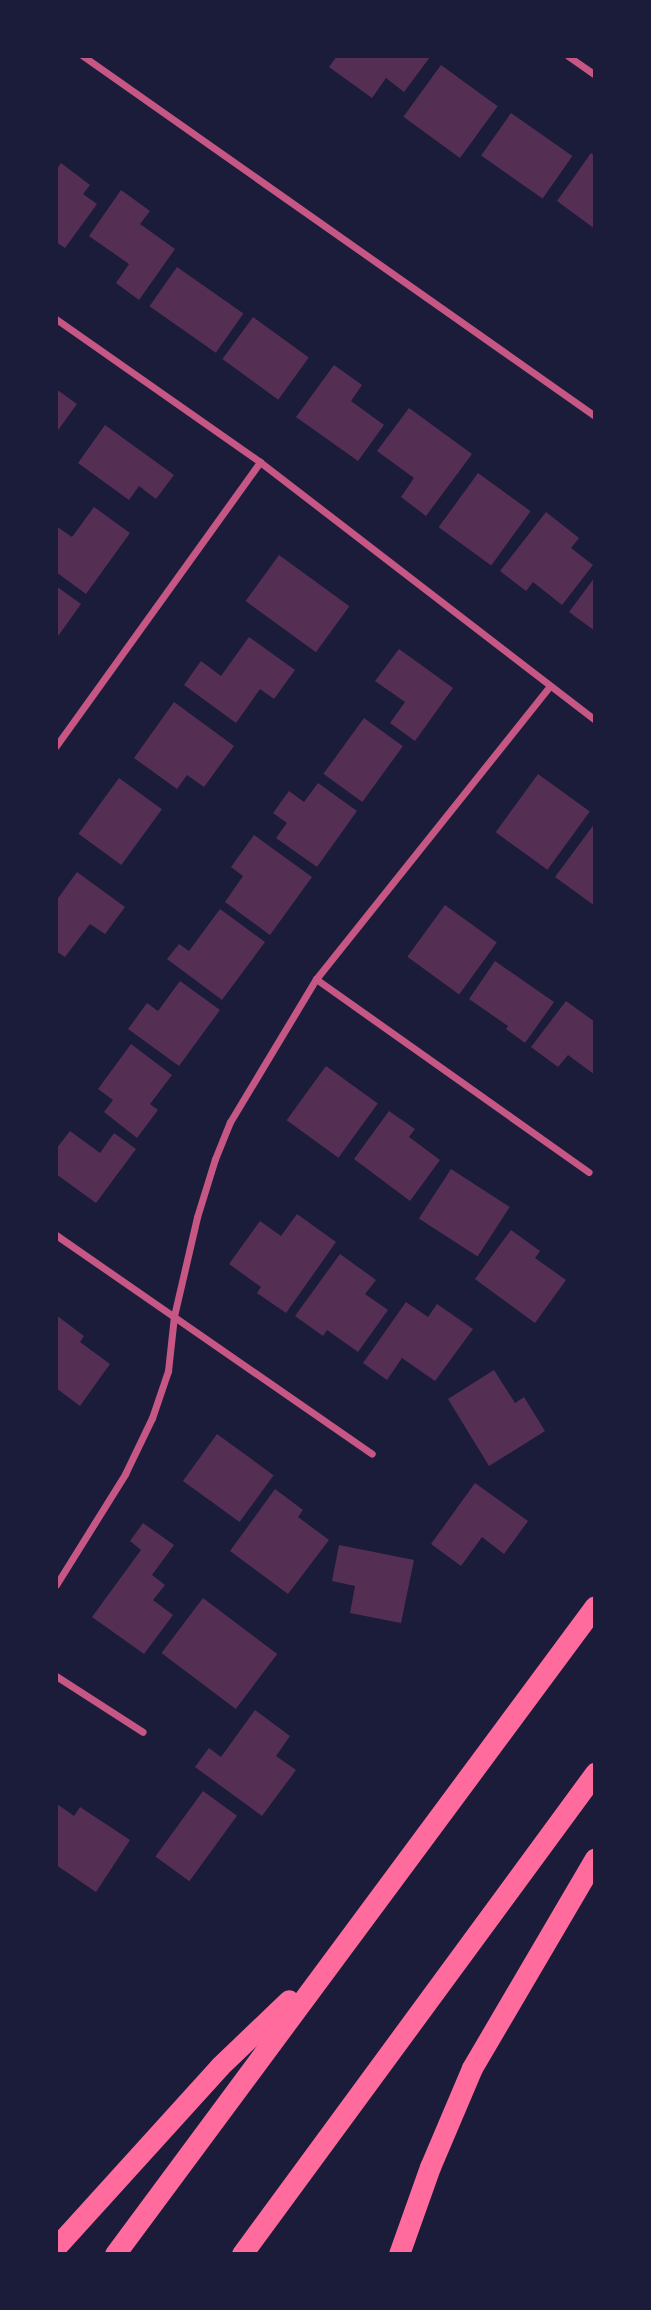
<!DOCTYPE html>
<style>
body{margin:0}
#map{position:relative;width:651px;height:2310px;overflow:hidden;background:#1b1b3a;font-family:"PT Sans",sans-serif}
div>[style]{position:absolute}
.building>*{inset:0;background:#542f53;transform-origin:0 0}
.minor>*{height:7px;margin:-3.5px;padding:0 3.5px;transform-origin:3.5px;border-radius:3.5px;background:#c65784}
.motorway>*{height:21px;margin:-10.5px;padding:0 10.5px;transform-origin:10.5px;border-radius:10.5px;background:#ff6b9d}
span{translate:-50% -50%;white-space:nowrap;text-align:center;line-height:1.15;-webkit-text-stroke:6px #1b1b3a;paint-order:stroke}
.frame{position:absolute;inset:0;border:58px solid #1b1b3a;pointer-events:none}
</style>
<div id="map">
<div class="building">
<div style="clip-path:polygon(337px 56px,428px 56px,430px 57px,404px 92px,386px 78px,372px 98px,329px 67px)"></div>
<div style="left:441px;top:65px;width:70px;height:64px;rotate:36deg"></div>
<div style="left:511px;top:113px;width:75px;height:52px;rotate:35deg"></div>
<div style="clip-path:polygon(591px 153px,595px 156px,595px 229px,557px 201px)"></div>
<div style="clip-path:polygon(61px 163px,90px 185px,83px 194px,97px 204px,65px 248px,56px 242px,56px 170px)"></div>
<div style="clip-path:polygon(121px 190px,150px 211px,140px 224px,175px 249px,139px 300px,116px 283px,129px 264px,89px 236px)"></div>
<div style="left:177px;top:267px;width:81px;height:48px;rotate:35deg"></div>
<div style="left:253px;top:317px;width:69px;height:52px;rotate:36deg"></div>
<div style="clip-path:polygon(334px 365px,362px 385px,351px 401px,384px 425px,358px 461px,296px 417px)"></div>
<div style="clip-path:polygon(56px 389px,77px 404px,56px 433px)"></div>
<div style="clip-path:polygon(409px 408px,472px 454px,426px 516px,401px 497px,414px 478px,377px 451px)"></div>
<div style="clip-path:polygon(105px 425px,174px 475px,156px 499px,139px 486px,129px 500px,78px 463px)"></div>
<div style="left:478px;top:473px;width:65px;height:67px;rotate:36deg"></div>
<div style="clip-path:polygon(94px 507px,130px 533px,86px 594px,56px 572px,56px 526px,72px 537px)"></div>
<div style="clip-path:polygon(546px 512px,579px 538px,571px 548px,593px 565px,562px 605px,533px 582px,526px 591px,500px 571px)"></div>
<div style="left:279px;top:555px;width:87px;height:57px;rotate:36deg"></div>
<div style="clip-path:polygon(595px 577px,595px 631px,569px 612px)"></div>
<div style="clip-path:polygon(56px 586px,81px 604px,56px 639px)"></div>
<div style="clip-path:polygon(249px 637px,295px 670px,274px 699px,260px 689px,236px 723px,184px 685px,201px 661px,221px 676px)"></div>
<div style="clip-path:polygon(399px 649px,453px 688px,415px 741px,390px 723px,405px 702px,375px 681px)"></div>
<div style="clip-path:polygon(174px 702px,234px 746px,204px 787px,187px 775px,177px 789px,134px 758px)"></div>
<div style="left:364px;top:718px;width:48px;height:69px;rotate:36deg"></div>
<div style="left:538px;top:774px;width:64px;height:72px;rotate:36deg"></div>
<div style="left:119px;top:778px;width:53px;height:69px;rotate:36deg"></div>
<div style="clip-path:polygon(318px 783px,357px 811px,317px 867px,276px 838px,287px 823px,273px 813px,289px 791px,304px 802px)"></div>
<div style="clip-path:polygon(595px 823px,595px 906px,555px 877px)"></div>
<div style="clip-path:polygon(254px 835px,312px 877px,270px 935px,225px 902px,243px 876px,231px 867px)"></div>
<div style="clip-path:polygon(77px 872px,125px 907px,105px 934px,90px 924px,65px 957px,56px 951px,56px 901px)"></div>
<div style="left:445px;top:905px;width:64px;height:64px;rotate:36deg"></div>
<div style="clip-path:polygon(220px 909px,265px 942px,222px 1000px,167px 959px,179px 944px,189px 951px)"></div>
<div style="clip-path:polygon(495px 961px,554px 1002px,525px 1043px,506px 1029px,508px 1026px,469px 999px)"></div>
<div style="clip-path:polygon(180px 981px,220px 1010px,179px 1066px,128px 1029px,147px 1003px,158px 1011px)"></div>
<div style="clip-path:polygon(566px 1001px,595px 1022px,595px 1075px,568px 1055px,558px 1067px,531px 1047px)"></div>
<div style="clip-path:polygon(131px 1044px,172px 1075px,150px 1104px,158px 1110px,137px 1138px,104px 1112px,113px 1100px,98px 1089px)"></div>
<div style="left:326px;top:1066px;width:64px;height:67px;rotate:36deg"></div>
<div style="clip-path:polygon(389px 1111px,415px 1129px,409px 1137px,440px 1160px,410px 1201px,354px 1159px)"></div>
<div style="clip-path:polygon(70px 1131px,100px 1153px,114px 1133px,136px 1149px,96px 1203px,56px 1174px,56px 1149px)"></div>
<div style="left:451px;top:1169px;width:70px;height:59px;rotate:33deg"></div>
<div style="clip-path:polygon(297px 1214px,336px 1242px,286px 1313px,257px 1293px,261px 1287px,229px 1264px,260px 1221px,281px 1236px)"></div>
<div style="clip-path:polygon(511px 1230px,540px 1251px,535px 1258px,566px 1280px,535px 1323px,475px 1279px)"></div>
<div style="clip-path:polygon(340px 1254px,376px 1280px,365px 1294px,388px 1310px,358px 1352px,327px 1330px,323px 1336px,295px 1316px)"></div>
<div style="clip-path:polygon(406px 1302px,428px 1317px,437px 1304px,473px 1329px,435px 1381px,402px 1358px,387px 1380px,363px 1363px)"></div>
<div style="clip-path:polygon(56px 1315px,84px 1336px,80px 1342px,110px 1364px,80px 1406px,56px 1388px)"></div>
<div style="clip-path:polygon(494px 1370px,515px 1403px,524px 1397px,545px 1431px,489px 1466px,448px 1399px)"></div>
<div style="left:217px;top:1434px;width:70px;height:58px;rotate:36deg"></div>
<div style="clip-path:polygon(475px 1483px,528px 1521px,504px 1554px,482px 1537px,461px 1566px,431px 1544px)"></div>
<div style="clip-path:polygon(275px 1489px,303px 1510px,298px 1517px,329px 1540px,288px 1594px,230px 1551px)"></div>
<div style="clip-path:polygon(143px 1523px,174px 1545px,152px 1575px,165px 1585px,153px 1600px,173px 1615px,144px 1654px,92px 1617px,141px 1550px,130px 1541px)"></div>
<div style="clip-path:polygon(339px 1545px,414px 1560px,401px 1623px,350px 1613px,355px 1586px,332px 1581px)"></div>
<div style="left:203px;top:1598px;width:93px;height:69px;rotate:37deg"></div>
<div style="clip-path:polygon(255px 1710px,290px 1736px,276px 1756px,296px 1770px,262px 1816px,195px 1767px,209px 1748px,221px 1757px)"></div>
<div style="left:203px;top:1791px;width:42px;height:81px;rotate:36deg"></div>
<div style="clip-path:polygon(57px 1804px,74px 1816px,80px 1807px,130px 1840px,96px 1892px,56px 1865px)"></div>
</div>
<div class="minor">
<div style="left:83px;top:56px;width:626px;rotate:35.11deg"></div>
<div style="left:568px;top:56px;width:33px;rotate:35deg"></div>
<div style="left:56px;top:319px;width:249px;rotate:35deg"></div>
<div style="left:260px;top:462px;width:423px;rotate:37.6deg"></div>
<div style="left:56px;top:746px;width:350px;rotate:-54.3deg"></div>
<div style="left:316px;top:979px;width:334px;rotate:35.3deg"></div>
<div style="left:56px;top:1235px;width:384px;rotate:34.7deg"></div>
<div style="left:56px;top:1585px;width:131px;rotate:-58.1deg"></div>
<div style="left:125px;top:1474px;width:62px;rotate:-64.3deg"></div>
<div style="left:152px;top:1418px;width:50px;rotate:-71.2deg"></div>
<div style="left:168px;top:1371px;width:55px;rotate:-83.8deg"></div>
<div style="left:174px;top:1316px;width:102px;rotate:-76.9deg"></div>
<div style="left:197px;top:1217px;width:61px;rotate:-72.8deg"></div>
<div style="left:215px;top:1159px;width:40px;rotate:-68deg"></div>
<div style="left:230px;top:1122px;width:167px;rotate:-59deg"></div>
<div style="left:316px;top:979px;width:375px;rotate:-51.4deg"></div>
<div style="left:56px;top:1676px;width:103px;rotate:32.8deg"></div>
</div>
<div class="motorway">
<div style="left:56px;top:2247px;width:244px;rotate:-47.8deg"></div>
<div style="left:220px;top:2066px;width:95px;rotate:-43.7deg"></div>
<div style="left:115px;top:2254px;width:806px;rotate:-53.47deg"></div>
<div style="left:242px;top:2254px;width:597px;rotate:-53.73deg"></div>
<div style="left:399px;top:2254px;width:92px;rotate:-70.4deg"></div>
<div style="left:430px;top:2167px;width:108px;rotate:-67deg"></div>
<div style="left:472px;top:2068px;width:243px;rotate:-59.6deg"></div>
</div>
<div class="frame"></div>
</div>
